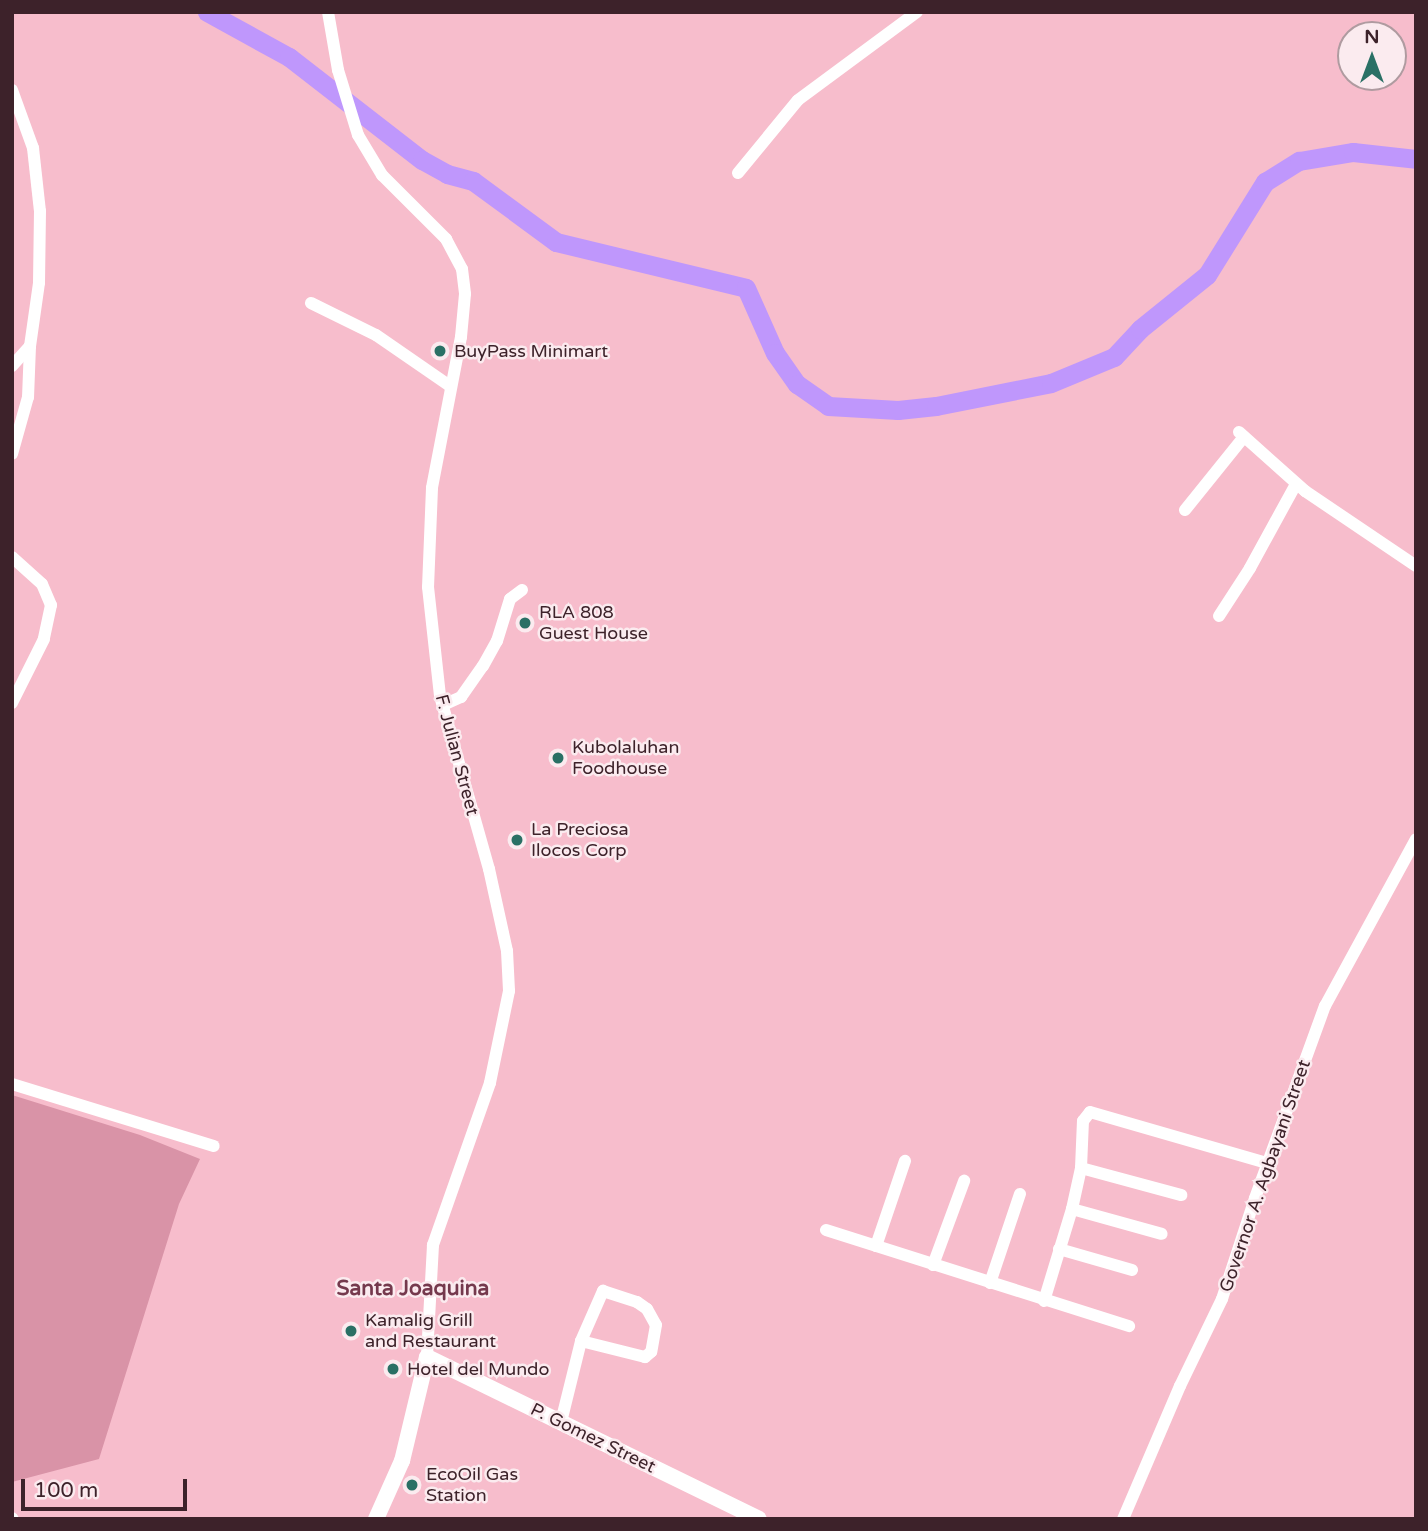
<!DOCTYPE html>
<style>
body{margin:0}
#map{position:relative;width:1428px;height:1531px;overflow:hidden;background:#f7bdcc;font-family:"Varela Round",sans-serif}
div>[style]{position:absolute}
.green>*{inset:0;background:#d993a7}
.river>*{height:19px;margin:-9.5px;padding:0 9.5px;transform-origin:9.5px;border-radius:9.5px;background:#bf97fc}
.minor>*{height:12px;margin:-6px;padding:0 6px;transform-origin:6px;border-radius:6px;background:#fff}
.major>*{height:16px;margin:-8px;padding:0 8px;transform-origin:8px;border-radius:8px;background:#fff}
.dots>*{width:19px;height:19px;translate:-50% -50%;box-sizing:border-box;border:4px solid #fbebef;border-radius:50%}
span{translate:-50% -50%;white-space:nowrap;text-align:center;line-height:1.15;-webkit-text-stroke:5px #fbebef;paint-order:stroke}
.poi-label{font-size:18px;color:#3d222a}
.left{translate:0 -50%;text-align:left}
.street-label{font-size:18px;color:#3d222a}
.quarter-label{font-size:21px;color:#75394d;font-weight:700}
.frame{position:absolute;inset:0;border:14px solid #3d222a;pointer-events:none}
.north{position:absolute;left:1337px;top:21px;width:70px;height:70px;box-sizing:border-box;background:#fbebef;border:2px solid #af9ba0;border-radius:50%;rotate:0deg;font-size:19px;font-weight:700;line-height:28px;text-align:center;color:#3d222a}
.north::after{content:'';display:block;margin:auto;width:24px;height:32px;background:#2a7065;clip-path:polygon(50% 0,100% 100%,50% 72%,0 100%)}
.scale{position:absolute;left:21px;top:1479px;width:166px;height:32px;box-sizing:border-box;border:4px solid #3d222a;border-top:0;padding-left:9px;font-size:21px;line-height:24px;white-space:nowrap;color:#3d222a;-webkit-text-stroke:5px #fbebef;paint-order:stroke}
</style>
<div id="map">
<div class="green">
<div style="clip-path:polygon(12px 1095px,140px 1135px,200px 1159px,179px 1204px,99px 1459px,12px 1482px)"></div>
</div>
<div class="river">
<div style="left:207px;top:12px;width:94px;rotate:28.8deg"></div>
<div style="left:289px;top:57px;width:168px;rotate:37.8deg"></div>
<div style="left:422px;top:160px;width:29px;rotate:29deg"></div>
<div style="left:447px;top:174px;width:27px;rotate:15deg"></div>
<div style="left:473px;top:181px;width:103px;rotate:36.3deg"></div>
<div style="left:556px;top:242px;width:195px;rotate:13.6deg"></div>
<div style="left:746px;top:288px;width:71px;rotate:66deg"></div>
<div style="left:775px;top:353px;width:38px;rotate:55deg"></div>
<div style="left:797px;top:384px;width:38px;rotate:35deg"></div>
<div style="left:828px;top:406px;width:70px;rotate:3.3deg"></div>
<div style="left:898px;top:410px;width:38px;rotate:-6deg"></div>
<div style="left:936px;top:406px;width:117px;rotate:-11.3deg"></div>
<div style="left:1051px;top:383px;width:68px;rotate:-22.4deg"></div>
<div style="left:1114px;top:357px;width:38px;rotate:-47deg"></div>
<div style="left:1140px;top:329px;width:86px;rotate:-38.9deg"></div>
<div style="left:1207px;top:275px;width:110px;rotate:-58.1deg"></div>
<div style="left:1265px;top:182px;width:40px;rotate:-32deg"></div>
<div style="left:1299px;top:161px;width:55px;rotate:-9.5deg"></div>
<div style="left:1353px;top:152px;width:63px;rotate:6.3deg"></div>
</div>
<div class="minor">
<div style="left:328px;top:12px;width:59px;rotate:80.2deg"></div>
<div style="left:338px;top:70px;width:68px;rotate:72.9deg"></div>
<div style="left:358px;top:135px;width:47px;rotate:59deg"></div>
<div style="left:382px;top:175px;width:91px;rotate:45deg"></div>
<div style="left:446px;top:239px;width:34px;rotate:62deg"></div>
<div style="left:462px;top:269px;width:25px;rotate:83deg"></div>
<div style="left:465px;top:294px;width:43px;rotate:95.3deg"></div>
<div style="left:461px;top:337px;width:154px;rotate:100.9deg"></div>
<div style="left:432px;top:488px;width:99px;rotate:92.3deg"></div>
<div style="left:428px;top:587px;width:110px;rotate:83.7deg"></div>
<div style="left:440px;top:696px;width:180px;rotate:74.2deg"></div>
<div style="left:489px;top:869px;width:84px;rotate:77.6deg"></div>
<div style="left:507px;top:951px;width:40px;rotate:87.1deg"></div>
<div style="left:509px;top:991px;width:94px;rotate:101.7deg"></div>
<div style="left:490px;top:1083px;width:172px;rotate:109.4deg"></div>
<div style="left:433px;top:1245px;width:112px;rotate:93.1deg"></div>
<div style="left:12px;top:90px;width:62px;rotate:70.1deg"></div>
<div style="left:33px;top:148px;width:63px;rotate:83.7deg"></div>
<div style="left:40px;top:211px;width:72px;rotate:90.8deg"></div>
<div style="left:39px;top:283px;width:64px;rotate:98.1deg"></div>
<div style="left:30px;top:346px;width:51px;rotate:92.2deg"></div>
<div style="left:28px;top:397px;width:59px;rotate:105.7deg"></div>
<div style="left:738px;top:173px;width:94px;rotate:-50.6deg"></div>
<div style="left:798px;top:100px;width:148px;rotate:-36.5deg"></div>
<div style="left:311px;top:303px;width:72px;rotate:26.2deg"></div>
<div style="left:376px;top:335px;width:90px;rotate:34.6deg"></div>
<div style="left:12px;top:366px;width:27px;rotate:-48deg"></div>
<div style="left:1239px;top:432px;width:89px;rotate:41.8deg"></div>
<div style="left:1305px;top:491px;width:134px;rotate:34deg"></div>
<div style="left:1185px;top:510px;width:94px;rotate:-51.1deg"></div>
<div style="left:12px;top:557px;width:40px;rotate:42deg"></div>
<div style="left:42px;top:584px;width:23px;rotate:67deg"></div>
<div style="left:51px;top:605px;width:35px;rotate:102deg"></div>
<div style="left:44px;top:639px;width:72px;rotate:116.6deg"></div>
<div style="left:1219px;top:616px;width:57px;rotate:-57.1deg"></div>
<div style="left:1250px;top:568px;width:96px;rotate:-61.3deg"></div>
<div style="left:443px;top:705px;width:20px;rotate:-24deg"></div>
<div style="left:461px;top:697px;width:38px;rotate:-55deg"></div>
<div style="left:483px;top:666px;width:29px;rotate:-61deg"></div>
<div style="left:497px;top:641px;width:44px;rotate:-72.8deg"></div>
<div style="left:510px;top:599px;width:15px;rotate:-37deg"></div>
<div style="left:12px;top:1084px;width:211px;rotate:17.1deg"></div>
<div style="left:1081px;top:1168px;width:104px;rotate:15.1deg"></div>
<div style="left:1072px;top:1209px;width:93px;rotate:15.5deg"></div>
<div style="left:826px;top:1230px;width:318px;rotate:17.6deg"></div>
<div style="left:876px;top:1246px;width:90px;rotate:-71.2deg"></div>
<div style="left:1059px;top:1249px;width:76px;rotate:16deg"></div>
<div style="left:933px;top:1265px;width:90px;rotate:-69.7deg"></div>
<div style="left:990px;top:1283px;width:94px;rotate:-71.4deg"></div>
<div style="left:1044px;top:1301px;width:96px;rotate:-73.1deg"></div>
<div style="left:1072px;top:1209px;width:42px;rotate:-77.6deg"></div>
<div style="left:1081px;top:1168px;width:47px;rotate:-87.6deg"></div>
<div style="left:1083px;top:1121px;width:11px;rotate:-52deg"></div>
<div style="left:1090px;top:1112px;width:184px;rotate:16.1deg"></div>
<div style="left:561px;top:1422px;width:83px;rotate:-76.1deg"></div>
<div style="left:581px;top:1341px;width:55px;rotate:-66.3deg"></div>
<div style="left:603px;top:1291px;width:36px;rotate:18deg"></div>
<div style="left:637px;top:1302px;width:12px;rotate:35deg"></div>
<div style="left:647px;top:1309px;width:18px;rotate:61deg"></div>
<div style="left:656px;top:1325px;width:27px;rotate:100deg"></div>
<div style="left:651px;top:1352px;width:8px;rotate:140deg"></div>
<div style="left:645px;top:1357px;width:66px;rotate:-166deg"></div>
<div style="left:12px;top:1518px;width:1px;rotate:45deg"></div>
<div style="left:1123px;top:1519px;width:145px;rotate:-66.8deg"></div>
<div style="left:1180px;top:1386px;width:97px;rotate:-64.2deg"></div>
<div style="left:1222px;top:1299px;width:106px;rotate:-71.9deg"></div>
<div style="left:1255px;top:1198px;width:204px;rotate:-70deg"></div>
<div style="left:1325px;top:1006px;width:190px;rotate:-61.4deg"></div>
</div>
<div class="major">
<div style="left:376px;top:1519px;width:64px;rotate:-65.9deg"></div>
<div style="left:402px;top:1461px;width:107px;rotate:-76.5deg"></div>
<div style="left:427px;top:1357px;width:369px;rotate:26deg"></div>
</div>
<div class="dots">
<div style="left:440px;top:351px;background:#2a7065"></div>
<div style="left:525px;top:623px;background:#2a7065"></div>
<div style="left:558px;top:758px;background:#2a7065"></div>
<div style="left:517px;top:840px;background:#2a7065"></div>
<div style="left:351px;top:1331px;background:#2a7065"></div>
<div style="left:393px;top:1369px;background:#2a7065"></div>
<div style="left:412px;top:1485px;background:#2a7065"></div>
</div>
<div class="poi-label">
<span class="left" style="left:454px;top:351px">BuyPass Minimart</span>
<span class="left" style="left:539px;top:623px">RLA 808<br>Guest House</span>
<span class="left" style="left:572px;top:758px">Kubolaluhan<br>Foodhouse</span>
<span class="left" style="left:531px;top:840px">La Preciosa<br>Ilocos Corp</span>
<span class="left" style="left:365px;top:1331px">Kamalig Grill<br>and Restaurant</span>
<span class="left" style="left:407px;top:1369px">Hotel del Mundo</span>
<span class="left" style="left:426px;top:1485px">EcoOil Gas<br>Station</span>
</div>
<div class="street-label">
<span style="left:457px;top:755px;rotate:75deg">F. Julian Street</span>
<span style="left:1265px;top:1176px;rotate:-71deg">Governor A. Agbayani Street</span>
<span style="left:593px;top:1438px;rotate:26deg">P. Gomez Street</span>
</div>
<div class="quarter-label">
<span style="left:413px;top:1289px">Santa Joaquina</span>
</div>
<div class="frame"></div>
<div class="north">N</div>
<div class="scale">100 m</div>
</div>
